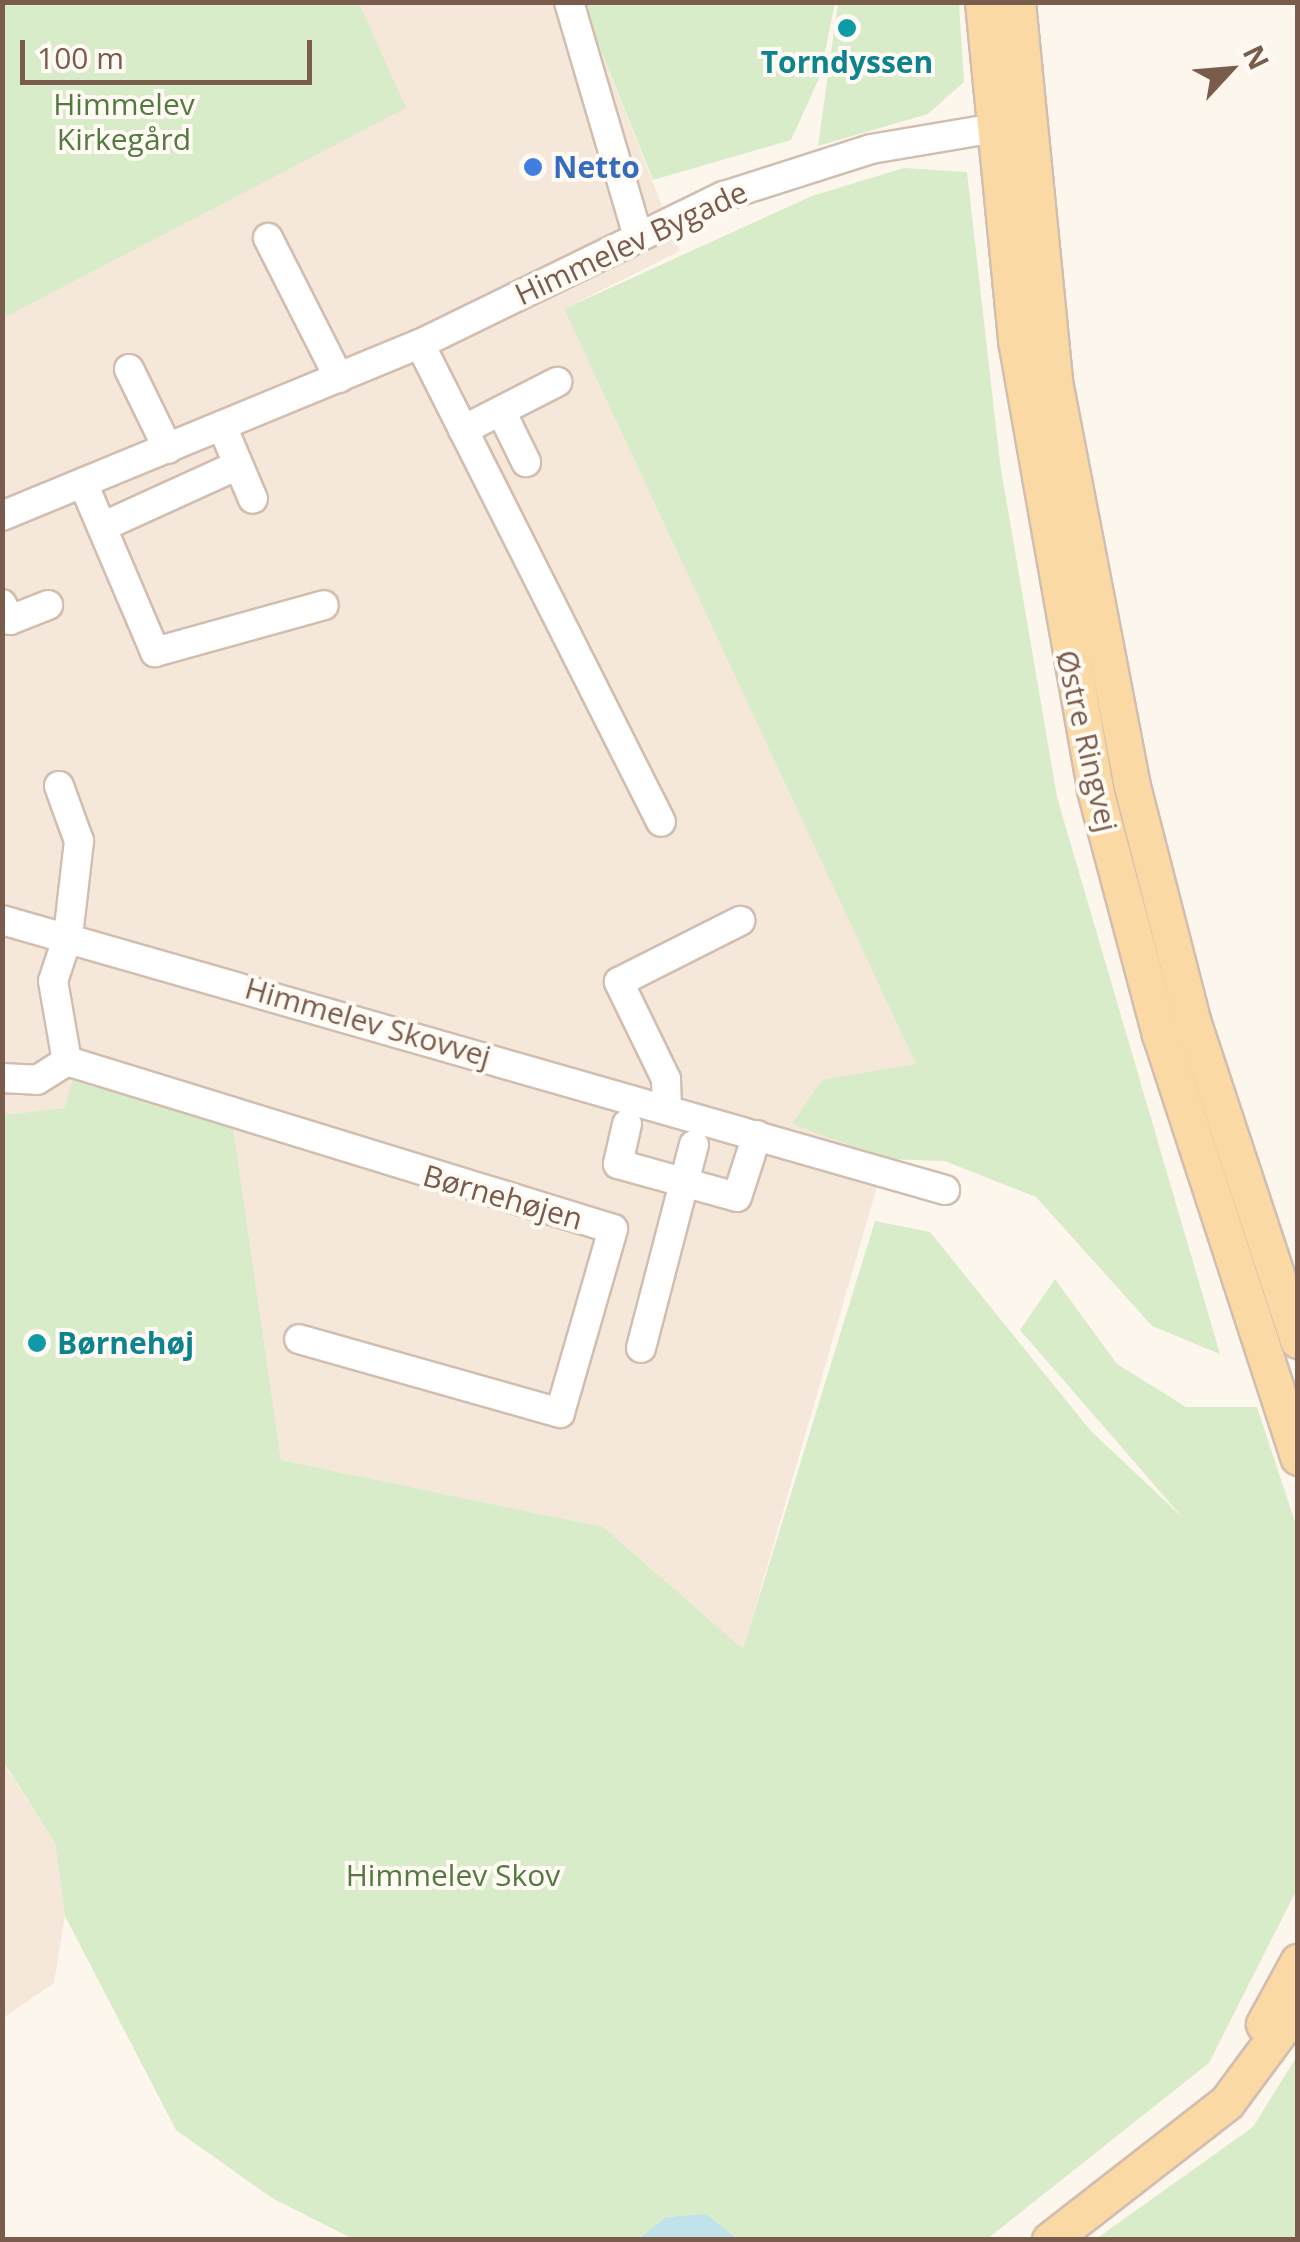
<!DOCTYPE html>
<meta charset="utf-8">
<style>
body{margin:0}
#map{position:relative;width:1300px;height:2242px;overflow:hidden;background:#fdf6ec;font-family:"Open Sans",sans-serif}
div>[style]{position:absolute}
.residential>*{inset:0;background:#f5e8da}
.green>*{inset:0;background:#d8ecc9}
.water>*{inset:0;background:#bfe3e8}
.roads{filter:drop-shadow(2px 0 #d1beb0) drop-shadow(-2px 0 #d1beb0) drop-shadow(0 2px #d1beb0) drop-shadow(0 -2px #d1beb0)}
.minor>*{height:28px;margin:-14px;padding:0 14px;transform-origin:14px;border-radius:14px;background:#fff}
.major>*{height:35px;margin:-17.5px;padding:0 17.5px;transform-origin:17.5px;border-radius:17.5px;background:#fbd9a5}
.dots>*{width:28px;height:28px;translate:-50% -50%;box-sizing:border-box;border:5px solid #fffaf3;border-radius:50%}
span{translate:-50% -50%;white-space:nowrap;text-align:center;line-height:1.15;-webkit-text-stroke:8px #fffaf3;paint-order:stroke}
.culture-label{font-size:30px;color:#0d838f;font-weight:700}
.left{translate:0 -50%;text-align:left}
.park-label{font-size:30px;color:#537a41}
.shop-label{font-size:30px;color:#366cbe;font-weight:700}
.street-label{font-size:30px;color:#7a5c4d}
.frame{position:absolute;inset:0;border:5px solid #7a5c4d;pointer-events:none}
.north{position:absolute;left:1180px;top:20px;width:100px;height:100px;-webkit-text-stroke:8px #fffaf3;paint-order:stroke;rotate:64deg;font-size:28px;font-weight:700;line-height:40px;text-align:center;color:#7a5c4d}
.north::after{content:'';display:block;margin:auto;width:35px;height:45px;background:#7a5c4d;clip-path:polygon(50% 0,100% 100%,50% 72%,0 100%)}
.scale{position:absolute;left:20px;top:40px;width:292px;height:45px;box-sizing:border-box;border:5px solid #7a5c4d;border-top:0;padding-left:12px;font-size:30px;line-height:35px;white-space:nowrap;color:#7a5c4d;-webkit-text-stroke:8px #fffaf3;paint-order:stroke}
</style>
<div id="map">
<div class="residential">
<div style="clip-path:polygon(2px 3px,582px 3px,680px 251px,564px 309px,917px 1065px,822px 1080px,793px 1124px,885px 1159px,743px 1650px,603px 1527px,281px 1460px,233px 1127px,72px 1081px,66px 1108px,3px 1115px)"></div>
<div style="clip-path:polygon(2px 1761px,55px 1843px,65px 1916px,54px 1983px,3px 2018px)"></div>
</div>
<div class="green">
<div style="clip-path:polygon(3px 2px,359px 3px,406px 108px,3px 318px)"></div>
<div style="clip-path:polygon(582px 3px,835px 3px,820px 76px,791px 140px,653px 180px)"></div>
<div style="clip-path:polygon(838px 3px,959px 3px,964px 82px,928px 114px,818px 146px)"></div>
<div style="clip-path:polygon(904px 168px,967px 172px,1000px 463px,1057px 797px,1220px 1354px,1152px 1326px,1036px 1197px,945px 1161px,885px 1159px,792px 1124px,822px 1080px,916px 1064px,564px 309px,812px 196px)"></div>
<div style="clip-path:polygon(72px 1080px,233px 1127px,281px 1460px,603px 1527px,743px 1649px,875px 1221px,930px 1232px,1090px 1430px,1183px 1518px,1020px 1330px,1055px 1279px,1117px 1364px,1186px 1407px,1257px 1407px,1297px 1528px,1297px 1889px,1209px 2063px,987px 2239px,738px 2239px,706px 2214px,666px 2217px,638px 2239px,353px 2239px,272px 2198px,176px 2130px,65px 1916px,55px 1843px,3px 1761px,3px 1115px,65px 1108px)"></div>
<div style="clip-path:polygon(1297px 2056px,1297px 2239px,1096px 2239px,1253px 2127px)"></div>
</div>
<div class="water">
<div style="clip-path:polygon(706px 2214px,738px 2239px,638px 2239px,666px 2217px)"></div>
</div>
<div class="roads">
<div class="minor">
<div style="left:569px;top:2px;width:241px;rotate:73.6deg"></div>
<div style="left:268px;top:238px;width:157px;rotate:63.1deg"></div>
<div style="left:420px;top:344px;width:535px;rotate:63.24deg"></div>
<div style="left:129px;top:369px;width:89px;rotate:64deg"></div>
<div style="left:501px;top:411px;width:57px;rotate:63.9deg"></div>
<div style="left:222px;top:426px;width:79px;rotate:67deg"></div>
<div style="left:463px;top:430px;width:106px;rotate:-27.1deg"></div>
<div style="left:83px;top:483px;width:184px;rotate:66.9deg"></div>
<div style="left:155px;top:652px;width:175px;rotate:-15.5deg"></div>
<div style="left:2px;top:516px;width:452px;rotate:-22.4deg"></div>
<div style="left:420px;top:344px;width:338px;rotate:-26deg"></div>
<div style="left:724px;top:196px;width:154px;rotate:-17.7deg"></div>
<div style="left:871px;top:149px;width:144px;rotate:-9.6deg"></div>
<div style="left:102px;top:527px;width:149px;rotate:-24.5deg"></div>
<div style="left:2px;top:604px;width:18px;rotate:63deg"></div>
<div style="left:10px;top:620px;width:41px;rotate:-21.5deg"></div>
<div style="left:59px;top:786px;width:59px;rotate:70deg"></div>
<div style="left:79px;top:841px;width:96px;rotate:96.6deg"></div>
<div style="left:68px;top:936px;width:47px;rotate:108.4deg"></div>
<div style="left:53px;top:981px;width:81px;rotate:80.1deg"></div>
<div style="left:67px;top:1061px;width:571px;rotate:17.1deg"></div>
<div style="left:613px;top:1229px;width:191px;rotate:106.1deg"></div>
<div style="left:560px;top:1413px;width:271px;rotate:-164.2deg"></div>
<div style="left:2px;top:920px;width:981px;rotate:15.98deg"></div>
<div style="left:2px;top:1078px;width:35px;rotate:3deg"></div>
<div style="left:37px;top:1080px;width:36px;rotate:-32deg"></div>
<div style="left:667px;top:1109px;width:30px;rotate:-92deg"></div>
<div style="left:666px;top:1079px;width:108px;rotate:-115.9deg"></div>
<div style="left:619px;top:982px;width:136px;rotate:-26.8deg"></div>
<div style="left:627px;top:1124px;width:41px;rotate:102.7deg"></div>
<div style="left:618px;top:1164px;width:123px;rotate:15.5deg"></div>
<div style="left:737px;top:1197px;width:65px;rotate:-72.1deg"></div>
<div style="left:641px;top:1348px;width:210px;rotate:-75.4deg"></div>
</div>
<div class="major">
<div style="left:983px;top:2px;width:340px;rotate:84.4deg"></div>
<div style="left:1016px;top:340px;width:457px;rotate:80deg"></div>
<div style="left:1095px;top:790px;width:253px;rotate:75.1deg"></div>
<div style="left:1160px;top:1034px;width:445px;rotate:71.9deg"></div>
<div style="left:1017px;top:2px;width:381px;rotate:84.4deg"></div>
<div style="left:1054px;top:381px;width:408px;rotate:79.1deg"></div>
<div style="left:1131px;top:782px;width:249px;rotate:75.6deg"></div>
<div style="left:1193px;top:1023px;width:334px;rotate:71.7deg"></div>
<div style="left:1264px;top:2024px;width:71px;rotate:-61.3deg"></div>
<div style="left:1050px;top:2240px;width:224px;rotate:-37.9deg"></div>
<div style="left:1227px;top:2102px;width:119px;rotate:-53.5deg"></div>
</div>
</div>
<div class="dots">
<div style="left:847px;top:28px;background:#0f9aa8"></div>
<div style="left:533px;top:167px;background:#3f7fe0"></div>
<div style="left:37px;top:1343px;background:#0f9aa8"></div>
</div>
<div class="culture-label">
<span style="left:847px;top:62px">Torndyssen</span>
<span class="left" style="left:57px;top:1343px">Børnehøj</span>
</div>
<div class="park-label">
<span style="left:124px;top:121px">Himmelev<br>Kirkegård</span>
<span style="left:453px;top:1875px">Himmelev Skov</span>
</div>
<div class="shop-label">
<span class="left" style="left:553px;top:167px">Netto</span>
</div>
<div class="street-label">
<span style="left:631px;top:243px;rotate:-25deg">Himmelev Bygade</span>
<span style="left:1087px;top:741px;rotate:77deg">Østre Ringvej</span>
<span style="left:368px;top:1022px;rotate:16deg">Himmelev Skovvej</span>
<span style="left:503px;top:1197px;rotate:16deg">Børnehøjen</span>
</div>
<div class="frame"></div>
<div class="north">N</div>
<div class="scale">100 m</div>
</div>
